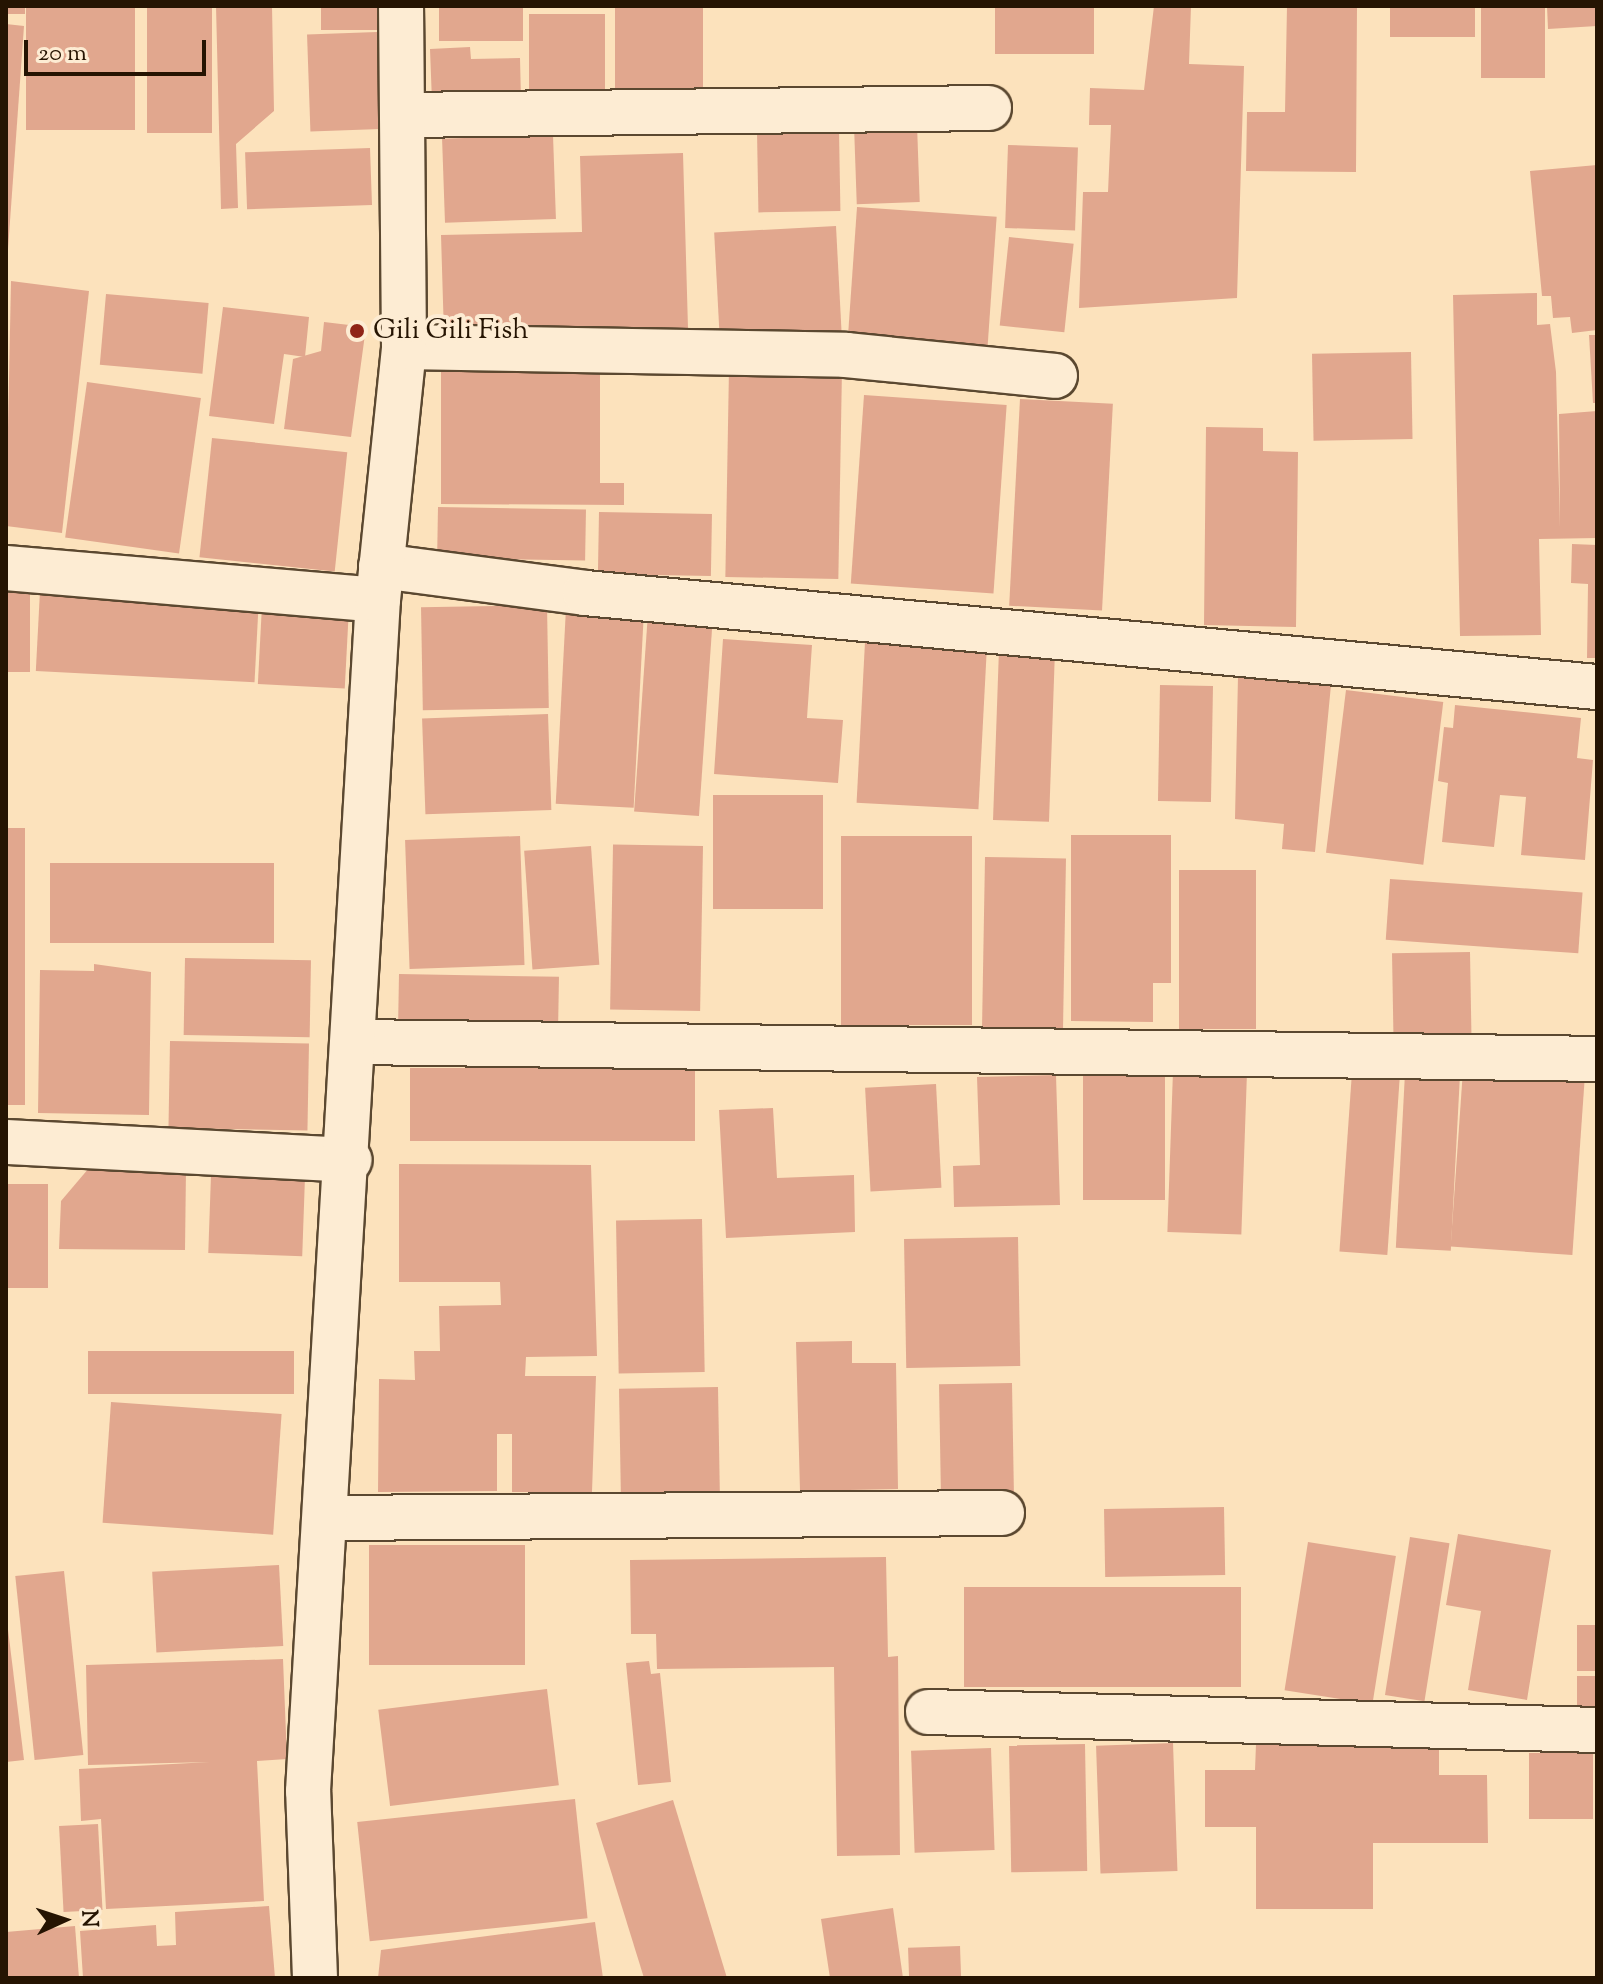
<!DOCTYPE html>
<style>
body{margin:0}
#map{position:relative;width:1603px;height:1984px;overflow:hidden;background:#fce2bc;font-family:"Sorts Mill Goudy",serif}
div>[style]{position:absolute}
.building>*{inset:0;background:#e1a78e;transform-origin:0 0}
.roads{filter:drop-shadow(2px 0 #5b4830) drop-shadow(-2px 0 #5b4830) drop-shadow(0 2px #5b4830) drop-shadow(0 -2px #5b4830)}
.minor>*{height:44px;margin:-22px;padding:0 22px;transform-origin:22px;border-radius:22px;background:#fdecd3}
.dots>*{width:22px;height:22px;translate:-50% -50%;box-sizing:border-box;border:4px solid #fdecd3;border-radius:50%}
span{translate:-50% -50%;white-space:nowrap;text-align:center;line-height:1.15;-webkit-text-stroke:8px #fdecd3;paint-order:stroke}
.poi-label{font-size:28px;color:#251402}
.left{translate:0 -50%;text-align:left}
.frame{position:absolute;inset:0;border:8px solid #251402;pointer-events:none}
.north{position:absolute;left:24px;top:1880px;width:80px;height:80px;-webkit-text-stroke:6px #fdecd3;paint-order:stroke;rotate:87deg;font-size:22px;font-weight:700;line-height:32px;text-align:center;color:#251402}
.north::after{content:'';display:block;margin:auto;width:28px;height:36px;background:#251402;clip-path:polygon(50% 0,100% 100%,50% 72%,0 100%)}
.scale{position:absolute;left:24px;top:40px;width:182px;height:36px;box-sizing:border-box;border:4px solid #251402;border-top:0;padding-left:10px;font-size:24px;line-height:28px;white-space:nowrap;color:#251402;-webkit-text-stroke:6px #fdecd3;paint-order:stroke}
</style>
<div id="map">
<div class="building">
<div style="left:6px;top:6px;width:19px;height:8px"></div>
<div style="left:26px;top:6px;width:109px;height:124px"></div>
<div style="left:147px;top:6px;width:65px;height:127px"></div>
<div style="clip-path:polygon(216px 6px,272px 6px,274px 111px,236px 144px,238px 208px,221px 209px)"></div>
<div style="left:321px;top:6px;width:63px;height:24px"></div>
<div style="left:439px;top:6px;width:84px;height:35px"></div>
<div style="left:615px;top:6px;width:88px;height:88px"></div>
<div style="left:995px;top:6px;width:99px;height:48px"></div>
<div style="clip-path:polygon(1154px 6px,1191px 6px,1189px 64px,1244px 66px,1237px 298px,1079px 308px,1083px 192px,1108px 192px,1111px 125px,1089px 125px,1090px 88px,1144px 90px)"></div>
<div style="clip-path:polygon(1287px 6px,1357px 6px,1356px 172px,1246px 171px,1247px 112px,1285px 112px)"></div>
<div style="left:1390px;top:6px;width:85px;height:31px"></div>
<div style="left:1481px;top:6px;width:64px;height:72px"></div>
<div style="clip-path:polygon(1547px 6px,1597px 6px,1597px 26px,1548px 29px)"></div>
<div style="left:529px;top:14px;width:76px;height:85px"></div>
<div style="clip-path:polygon(6px 24px,24px 26px,8px 249px,6px 248px)"></div>
<div style="left:377px;top:32px;width:97px;height:70px;rotate:88deg"></div>
<div style="clip-path:polygon(470px 47px,471px 59px,520px 58px,521px 100px,432px 102px,430px 49px)"></div>
<div style="left:917px;top:124px;width:78px;height:63px;rotate:88deg"></div>
<div style="left:839px;top:130px;width:81px;height:82px;rotate:89deg"></div>
<div style="left:553px;top:135px;width:84px;height:111px;rotate:88deg"></div>
<div style="left:1008px;top:145px;width:70px;height:83px;rotate:2deg"></div>
<div style="left:370px;top:148px;width:57px;height:125px;rotate:88deg"></div>
<div style="clip-path:polygon(683px 153px,688px 328px,444px 335px,441px 235px,582px 232px,580px 156px)"></div>
<div style="clip-path:polygon(1597px 165px,1597px 330px,1572px 333px,1570px 317px,1553px 318px,1551px 296px,1542px 296px,1530px 171px)"></div>
<div style="left:857px;top:207px;width:140px;height:129px;rotate:4deg"></div>
<div style="left:836px;top:226px;width:111px;height:122px;rotate:87deg"></div>
<div style="left:1009px;top:237px;width:65px;height:89px;rotate:6deg"></div>
<div style="clip-path:polygon(11px 281px,89px 291px,62px 533px,6px 526px)"></div>
<div style="clip-path:polygon(1537px 293px,1537px 325px,1550px 324px,1556px 372px,1560px 528px,1559px 414px,1597px 411px,1597px 538px,1539px 539px,1541px 635px,1460px 636px,1453px 295px)"></div>
<div style="left:106px;top:294px;width:103px;height:71px;rotate:5deg"></div>
<div style="clip-path:polygon(223px 307px,309px 317px,305px 357px,284px 354px,274px 424px,209px 416px)"></div>
<div style="clip-path:polygon(324px 322px,366px 327px,351px 437px,284px 429px,293px 359px,321px 351px)"></div>
<div style="clip-path:polygon(1589px 335px,1597px 335px,1597px 403px,1593px 403px)"></div>
<div style="left:1411px;top:352px;width:87px;height:99px;rotate:89deg"></div>
<div style="clip-path:polygon(441px 363px,600px 364px,600px 483px,624px 483px,624px 505px,441px 504px)"></div>
<div style="left:729px;top:368px;width:113px;height:209px;rotate:1deg"></div>
<div style="left:87px;top:382px;width:115px;height:157px;rotate:8deg"></div>
<div style="left:864px;top:395px;width:143px;height:189px;rotate:4deg"></div>
<div style="left:1020px;top:399px;width:93px;height:207px;rotate:3deg"></div>
<div style="clip-path:polygon(1206px 427px,1263px 428px,1263px 451px,1298px 452px,1296px 627px,1204px 625px)"></div>
<div style="left:212px;top:438px;width:136px;height:120px;rotate:6deg"></div>
<div style="left:438px;top:507px;width:148px;height:51px;rotate:1deg"></div>
<div style="left:599px;top:512px;width:113px;height:62px;rotate:1deg"></div>
<div style="clip-path:polygon(1572px 544px,1597px 545px,1597px 658px,1587px 658px,1588px 584px,1571px 583px)"></div>
<div style="left:6px;top:590px;width:24px;height:82px"></div>
<div style="left:40px;top:591px;width:219px;height:80px;rotate:3deg"></div>
<div style="left:262px;top:605px;width:87px;height:79px;rotate:3deg"></div>
<div style="left:547px;top:605px;width:103px;height:126px;rotate:89deg"></div>
<div style="left:566px;top:608px;width:78px;height:196px;rotate:3deg"></div>
<div style="left:648px;top:613px;width:65px;height:199px;rotate:4deg"></div>
<div style="clip-path:polygon(723px 639px,812px 645px,807px 718px,843px 720px,838px 783px,714px 774px)"></div>
<div style="left:865px;top:642px;width:122px;height:161px;rotate:3deg"></div>
<div style="left:999px;top:649px;width:56px;height:171px;rotate:2deg"></div>
<div style="clip-path:polygon(1238px 676px,1331px 685px,1315px 852px,1282px 849px,1284px 824px,1235px 819px)"></div>
<div style="left:1160px;top:685px;width:53px;height:116px;rotate:1deg"></div>
<div style="left:1346px;top:690px;width:98px;height:164px;rotate:7deg"></div>
<div style="clip-path:polygon(1455px 705px,1581px 718px,1577px 758px,1593px 760px,1585px 860px,1521px 855px,1526px 797px,1500px 795px,1494px 847px,1442px 842px,1448px 783px,1438px 781px,1444px 727px,1453px 728px)"></div>
<div style="left:548px;top:714px;width:96px;height:126px;rotate:88deg"></div>
<div style="left:823px;top:795px;width:114px;height:110px;rotate:90deg"></div>
<div style="left:6px;top:828px;width:19px;height:277px"></div>
<div style="clip-path:polygon(1071px 835px,1171px 835px,1171px 983px,1153px 983px,1153px 1022px,1071px 1021px)"></div>
<div style="left:520px;top:836px;width:129px;height:115px;rotate:88deg"></div>
<div style="left:972px;top:836px;width:189px;height:131px;rotate:90deg"></div>
<div style="left:591px;top:846px;width:119px;height:67px;rotate:86deg"></div>
<div style="left:703px;top:846px;width:165px;height:90px;rotate:91deg"></div>
<div style="left:985px;top:857px;width:81px;height:175px;rotate:1deg"></div>
<div style="left:50px;top:863px;width:224px;height:80px"></div>
<div style="left:1179px;top:870px;width:77px;height:159px"></div>
<div style="left:1390px;top:879px;width:193px;height:61px;rotate:4deg"></div>
<div style="left:1470px;top:952px;width:84px;height:78px;rotate:89deg"></div>
<div style="left:185px;top:958px;width:126px;height:77px;rotate:1deg"></div>
<div style="clip-path:polygon(94px 964px,151px 972px,149px 1115px,38px 1113px,40px 970px,94px 971px)"></div>
<div style="left:399px;top:974px;width:160px;height:47px;rotate:1deg"></div>
<div style="left:170px;top:1041px;width:139px;height:87px;rotate:1deg"></div>
<div style="left:410px;top:1068px;width:285px;height:73px"></div>
<div style="left:1463px;top:1070px;width:122px;height:177px;rotate:4deg"></div>
<div style="left:1173px;top:1071px;width:74px;height:161px;rotate:2deg"></div>
<div style="left:1352px;top:1072px;width:48px;height:180px;rotate:4deg"></div>
<div style="left:1405px;top:1073px;width:55px;height:175px;rotate:3deg"></div>
<div style="left:1083px;top:1074px;width:82px;height:126px"></div>
<div style="clip-path:polygon(1056px 1075px,1060px 1205px,954px 1207px,953px 1166px,980px 1165px,977px 1077px)"></div>
<div style="left:936px;top:1084px;width:104px;height:71px;rotate:87deg"></div>
<div style="clip-path:polygon(773px 1108px,777px 1178px,854px 1175px,855px 1232px,726px 1238px,719px 1110px)"></div>
<div style="clip-path:polygon(399px 1164px,591px 1165px,597px 1356px,526px 1357px,525px 1376px,596px 1376px,592px 1492px,512px 1492px,512px 1434px,497px 1434px,497px 1491px,378px 1492px,379px 1379px,415px 1380px,414px 1351px,440px 1351px,439px 1306px,501px 1305px,500px 1282px,399px 1282px)"></div>
<div style="clip-path:polygon(89px 1168px,186px 1169px,185px 1250px,59px 1249px,61px 1201px)"></div>
<div style="left:211px;top:1175px;width:94px;height:78px;rotate:2deg"></div>
<div style="left:6px;top:1184px;width:42px;height:104px"></div>
<div style="left:702px;top:1219px;width:153px;height:86px;rotate:89deg"></div>
<div style="left:1018px;top:1237px;width:129px;height:114px;rotate:89deg"></div>
<div style="clip-path:polygon(852px 1341px,852px 1363px,896px 1363px,898px 1489px,800px 1491px,796px 1342px)"></div>
<div style="left:88px;top:1351px;width:206px;height:43px"></div>
<div style="left:1012px;top:1383px;width:110px;height:73px;rotate:89deg"></div>
<div style="left:718px;top:1387px;width:110px;height:99px;rotate:89deg"></div>
<div style="left:111px;top:1402px;width:171px;height:121px;rotate:4deg"></div>
<div style="left:1224px;top:1507px;width:68px;height:120px;rotate:89deg"></div>
<div style="clip-path:polygon(1458px 1534px,1551px 1550px,1527px 1700px,1468px 1690px,1481px 1611px,1446px 1605px)"></div>
<div style="left:1410px;top:1537px;width:40px;height:160px;rotate:9deg"></div>
<div style="left:1308px;top:1542px;width:89px;height:150px;rotate:9deg"></div>
<div style="left:369px;top:1545px;width:156px;height:120px"></div>
<div style="clip-path:polygon(886px 1557px,888px 1657px,898px 1656px,900px 1855px,837px 1856px,834px 1667px,657px 1669px,656px 1634px,631px 1634px,630px 1560px)"></div>
<div style="left:279px;top:1565px;width:81px;height:127px;rotate:87deg"></div>
<div style="left:64px;top:1571px;width:185px;height:49px;rotate:84deg"></div>
<div style="left:1241px;top:1587px;width:100px;height:277px;rotate:90deg"></div>
<div style="clip-path:polygon(6px 1613px,24px 1760px,6px 1762px)"></div>
<div style="left:1577px;top:1625px;width:20px;height:46px"></div>
<div style="clip-path:polygon(283px 1659px,287px 1759px,257px 1761px,264px 1901px,106px 1909px,101px 1819px,81px 1821px,79px 1769px,210px 1762px,88px 1765px,86px 1665px)"></div>
<div style="clip-path:polygon(649px 1661px,651px 1674px,660px 1673px,671px 1782px,638px 1785px,626px 1663px)"></div>
<div style="left:1597px;top:1676px;width:30px;height:20px;rotate:90deg"></div>
<div style="left:547px;top:1689px;width:97px;height:170px;rotate:83deg"></div>
<div style="left:1173px;top:1743px;width:128px;height:77px;rotate:88deg"></div>
<div style="clip-path:polygon(1439px 1743px,1439px 1775px,1487px 1775px,1488px 1843px,1373px 1843px,1373px 1909px,1256px 1909px,1256px 1827px,1205px 1827px,1205px 1770px,1255px 1770px,1256px 1744px)"></div>
<div style="left:1085px;top:1744px;width:127px;height:76px;rotate:89deg"></div>
<div style="left:991px;top:1748px;width:102px;height:80px;rotate:88deg"></div>
<div style="left:1593px;top:1753px;width:66px;height:64px;rotate:90deg"></div>
<div style="left:575px;top:1799px;width:120px;height:219px;rotate:84deg"></div>
<div style="clip-path:polygon(673px 1800px,727px 1978px,644px 1978px,596px 1823px)"></div>
<div style="left:98px;top:1824px;width:86px;height:39px;rotate:87deg"></div>
<div style="clip-path:polygon(269px 1906px,275px 1978px,83px 1978px,80px 1931px,156px 1925px,157px 1946px,176px 1945px,175px 1912px)"></div>
<div style="clip-path:polygon(893px 1908px,903px 1978px,830px 1978px,821px 1919px)"></div>
<div style="clip-path:polygon(595px 1922px,603px 1978px,378px 1978px,381px 1950px)"></div>
<div style="clip-path:polygon(75px 1926px,79px 1978px,6px 1978px,6px 1932px)"></div>
<div style="left:960px;top:1946px;width:32px;height:52px;rotate:88deg"></div>
</div>
<div class="roads">
<div class="minor">
<div style="left:402px;top:115px;width:587px;rotate:-0.68deg"></div>
<div style="left:404px;top:347px;width:442px;rotate:1deg"></div>
<div style="left:846px;top:355px;width:210px;rotate:5.7deg"></div>
<div style="left:381px;top:566px;width:206px;rotate:7.5deg"></div>
<div style="left:585px;top:593px;width:1016px;rotate:5.31deg"></div>
<div style="left:6px;top:568px;width:373px;rotate:4.9deg"></div>
<div style="left:356px;top:1042px;width:1241px;rotate:0.78deg"></div>
<div style="left:6px;top:1142px;width:344px;rotate:3deg"></div>
<div style="left:326px;top:1518px;width:676px;rotate:-0.42deg"></div>
<div style="left:928px;top:1712px;width:669px;rotate:1.54deg"></div>
<div style="left:315px;top:1978px;width:187px;rotate:-92.1deg"></div>
<div style="left:308px;top:1791px;width:1193px;rotate:-86.64deg"></div>
<div style="left:378px;top:600px;width:254px;rotate:-84.1deg"></div>
<div style="left:404px;top:347px;width:341px;rotate:-90.5deg"></div>
</div>
</div>
<div class="dots">
<div style="left:357px;top:331px;background:#8f2418"></div>
</div>
<div class="poi-label">
<span class="left" style="left:373px;top:331px">Gili Gili Fish</span>
</div>
<div class="frame"></div>
<div class="north">N</div>
<div class="scale">20 m</div>
</div>
